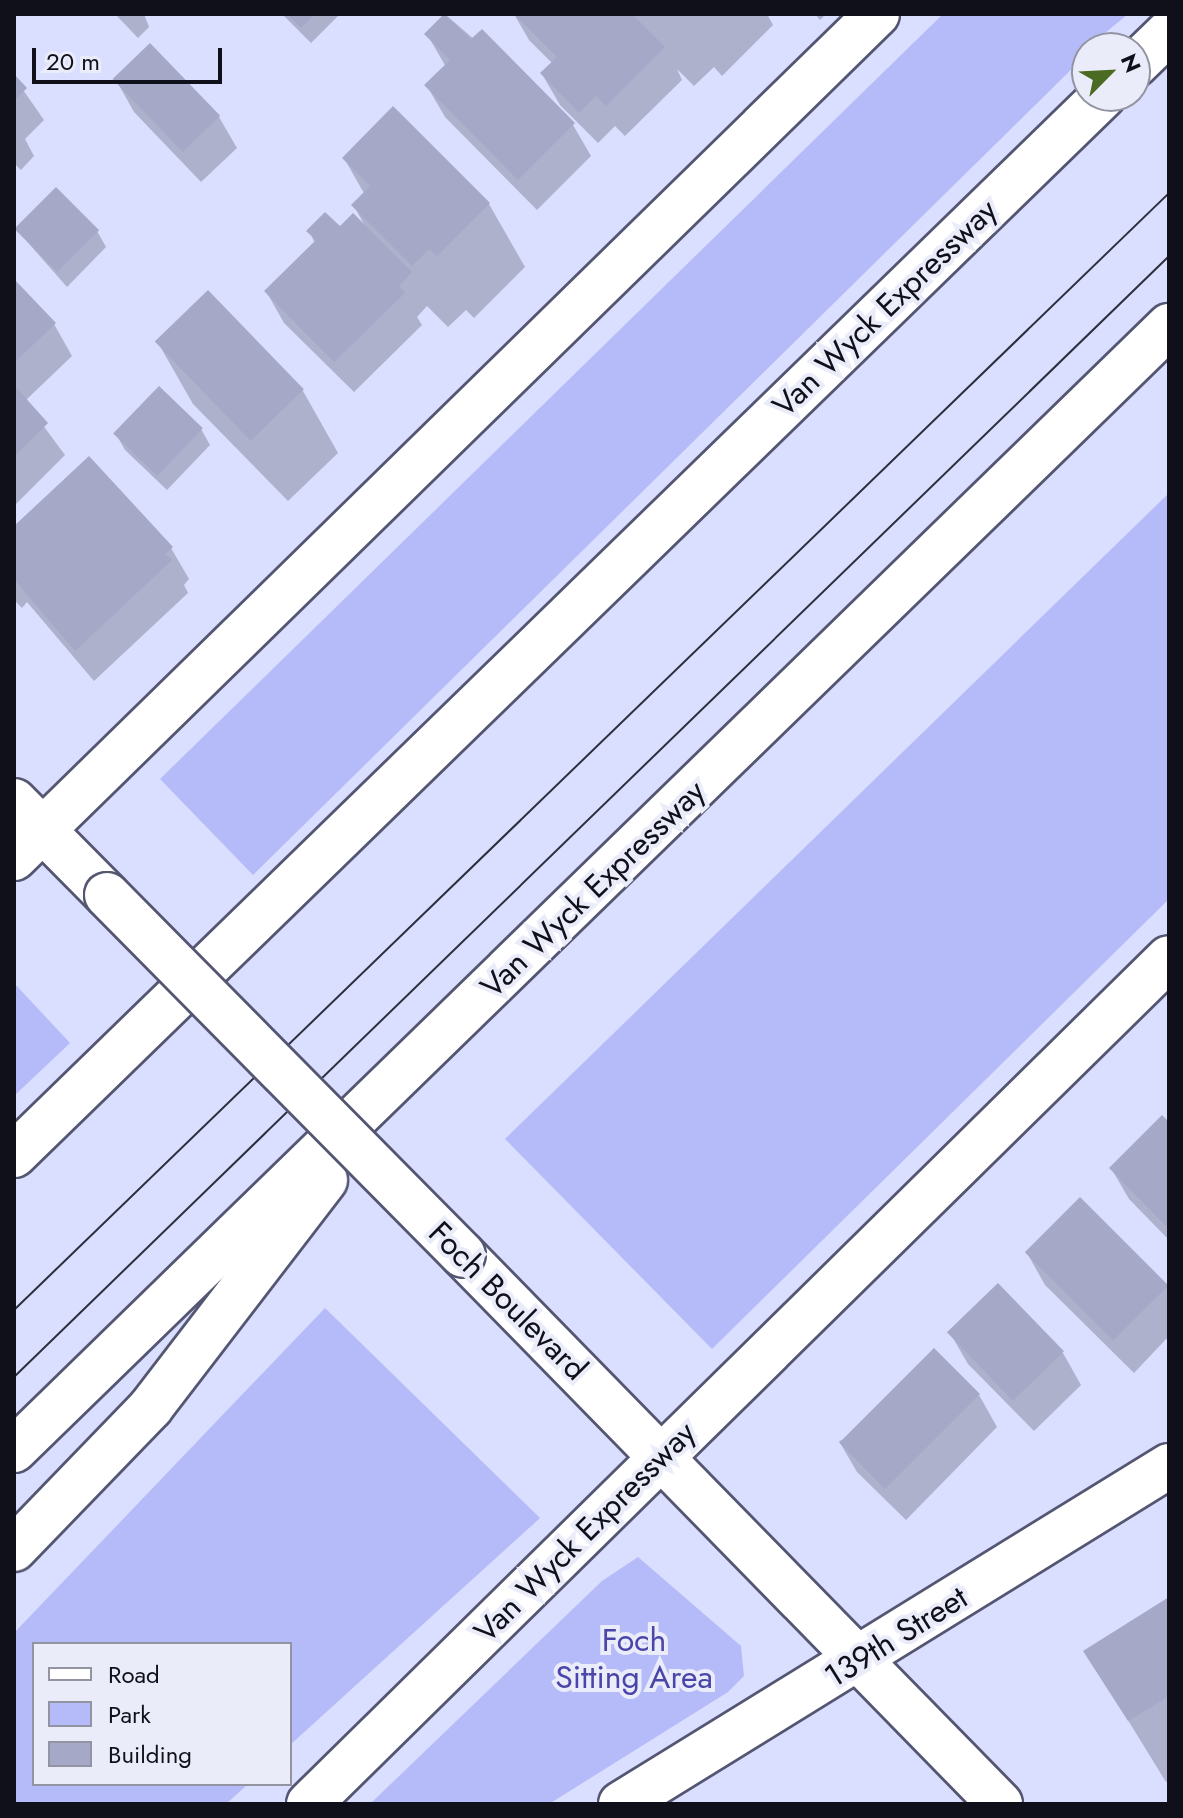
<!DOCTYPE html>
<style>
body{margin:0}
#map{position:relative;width:1183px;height:1818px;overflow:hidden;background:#dadeff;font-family:Jost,sans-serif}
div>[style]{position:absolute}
.green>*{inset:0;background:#b5bbf8}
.shadow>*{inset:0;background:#0003}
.building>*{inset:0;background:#a5a8c7;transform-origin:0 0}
.roads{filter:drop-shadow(2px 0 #545672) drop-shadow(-2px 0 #545672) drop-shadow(0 2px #545672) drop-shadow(0 -2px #545672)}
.street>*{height:44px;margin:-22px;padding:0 22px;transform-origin:22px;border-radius:22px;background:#fff}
.secondary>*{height:44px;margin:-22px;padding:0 22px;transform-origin:22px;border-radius:22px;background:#fff}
.highway>*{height:44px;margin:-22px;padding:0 22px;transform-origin:22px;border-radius:22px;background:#fff}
.tram>*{height:2px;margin:-1px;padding:0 1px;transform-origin:1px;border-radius:1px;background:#2e2f3d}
.bridges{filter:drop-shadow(2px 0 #545672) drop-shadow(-2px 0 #545672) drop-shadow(0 2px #545672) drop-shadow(0 -2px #545672)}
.street-bridge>*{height:44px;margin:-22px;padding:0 22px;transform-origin:22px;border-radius:22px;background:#fff}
span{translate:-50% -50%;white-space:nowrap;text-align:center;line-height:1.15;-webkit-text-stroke:8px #ebecfa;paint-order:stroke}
.street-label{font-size:32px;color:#10101b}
.park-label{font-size:32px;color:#4a45a9}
.frame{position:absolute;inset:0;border:16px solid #10101b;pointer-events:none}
.legend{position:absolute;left:32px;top:1642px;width:260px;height:144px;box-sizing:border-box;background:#ebecfa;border:2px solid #9394a1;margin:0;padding:10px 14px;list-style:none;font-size:24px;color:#10101b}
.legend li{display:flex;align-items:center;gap:16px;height:40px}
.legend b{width:40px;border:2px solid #9394a1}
.north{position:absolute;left:1071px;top:32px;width:80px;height:80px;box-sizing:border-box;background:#ebecfa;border:2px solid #9394a1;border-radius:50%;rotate:66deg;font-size:22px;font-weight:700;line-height:32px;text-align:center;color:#10101b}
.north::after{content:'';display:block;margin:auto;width:28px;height:36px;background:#4a6b21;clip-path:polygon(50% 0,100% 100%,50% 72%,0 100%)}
.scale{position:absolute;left:32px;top:48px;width:190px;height:36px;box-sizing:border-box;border:4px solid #10101b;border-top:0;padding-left:10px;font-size:24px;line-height:28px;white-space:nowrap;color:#10101b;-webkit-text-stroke:6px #ebecfa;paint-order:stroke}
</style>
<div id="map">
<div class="green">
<div style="clip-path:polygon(943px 14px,1128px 14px,1087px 48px,1087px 54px,253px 875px,160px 779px)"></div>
<div style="clip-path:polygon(1169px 493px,1169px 899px,712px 1349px,505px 1139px)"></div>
<div style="clip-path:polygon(14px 983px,70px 1043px,14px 1096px)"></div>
<div style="clip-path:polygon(325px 1308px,540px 1518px,290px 1745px,290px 1644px,34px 1644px,34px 1784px,248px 1784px,226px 1804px,14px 1804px,14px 1633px)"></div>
<div style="clip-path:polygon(638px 1557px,741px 1646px,744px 1676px,728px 1692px,549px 1804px,370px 1804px,602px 1581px)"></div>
</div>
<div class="shadow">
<div style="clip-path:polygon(115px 14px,144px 14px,149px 27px,138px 38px)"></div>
<div style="clip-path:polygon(282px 14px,340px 14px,311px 43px)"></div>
<div style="clip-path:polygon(514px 14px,767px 14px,773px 25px,722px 76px,714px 67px,694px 86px,677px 69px,682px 80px,625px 136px,615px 126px,598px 143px,560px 105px,542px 74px,553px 64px,529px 40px)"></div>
<div style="clip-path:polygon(815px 14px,826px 14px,820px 20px)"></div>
<div style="clip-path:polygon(446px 15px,573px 125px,591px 156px,537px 210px,445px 117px,427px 86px,446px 67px,427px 34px)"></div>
<div style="clip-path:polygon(14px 77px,44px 120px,25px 139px,34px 156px,21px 170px,14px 163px)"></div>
<div style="clip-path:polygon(116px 80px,219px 117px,237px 148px,201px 182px,134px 112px)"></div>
<div style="clip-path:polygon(393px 109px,489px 204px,525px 267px,474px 318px,466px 310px,448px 327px,427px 306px,417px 317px,422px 325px,354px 392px,284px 323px,266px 291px,315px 243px,309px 231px,365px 226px,354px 206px,365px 195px,344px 158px)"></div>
<div style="clip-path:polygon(16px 229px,97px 231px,106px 247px,67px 287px)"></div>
<div style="clip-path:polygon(14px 283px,54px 324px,72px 356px,25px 401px,65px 455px,14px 506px)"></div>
<div style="clip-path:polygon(208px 293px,303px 391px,338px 453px,288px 501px,193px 404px,157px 341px)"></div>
<div style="clip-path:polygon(201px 429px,210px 445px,167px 490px,125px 450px,116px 434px)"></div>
<div style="clip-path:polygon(14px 528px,171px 548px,189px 579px,184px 585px,188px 593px,94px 681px,27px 602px,22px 608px,14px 600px)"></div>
<div style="clip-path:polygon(1169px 1124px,1169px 1240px,1129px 1199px,1111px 1168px)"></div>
<div style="clip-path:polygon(1027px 1253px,1168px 1286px,1169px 1336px,1134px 1373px,1045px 1285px)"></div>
<div style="clip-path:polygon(950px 1333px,1063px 1353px,1081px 1385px,1034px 1431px,968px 1364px)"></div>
<div style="clip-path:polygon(979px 1395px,997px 1427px,906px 1520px,857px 1472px,839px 1441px)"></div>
<div style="clip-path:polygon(1169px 1599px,1169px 1780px,1166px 1782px,1086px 1652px)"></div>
</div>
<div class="building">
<div style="clip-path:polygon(287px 14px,315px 14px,301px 28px)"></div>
<div style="clip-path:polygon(444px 14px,471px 39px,482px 29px,575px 123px,518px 180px,424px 85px,450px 60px,424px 34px)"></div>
<div style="clip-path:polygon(514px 14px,632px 14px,665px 47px,606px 106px,596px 96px,579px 113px,540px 73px,557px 57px)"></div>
<div style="left:150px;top:43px;width:101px;height:52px;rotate:46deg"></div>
<div style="clip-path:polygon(14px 74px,27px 88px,14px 101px)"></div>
<div style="clip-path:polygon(393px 106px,490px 203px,437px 256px,429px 249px,412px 266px,351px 205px,370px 186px,342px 158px)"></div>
<div style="left:56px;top:187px;width:61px;height:59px;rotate:45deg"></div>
<div style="clip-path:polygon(325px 212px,340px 226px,353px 213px,412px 272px,399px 286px,405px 293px,334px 362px,264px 291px,316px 240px,306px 231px)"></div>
<div style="clip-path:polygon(14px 279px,56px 323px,14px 363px)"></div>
<div style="left:208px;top:290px;width:138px;height:74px;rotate:46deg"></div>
<div style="clip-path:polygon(14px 385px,48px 423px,14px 457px)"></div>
<div style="left:159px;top:386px;width:61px;height:66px;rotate:44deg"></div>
<div style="clip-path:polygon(89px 456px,173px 547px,165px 554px,172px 560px,75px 651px,14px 579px,14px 526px)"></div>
<div style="clip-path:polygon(1162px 1115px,1169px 1122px,1169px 1229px,1109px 1168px)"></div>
<div style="left:1080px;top:1197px;width:125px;height:78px;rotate:45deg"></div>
<div style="left:998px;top:1283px;width:95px;height:71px;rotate:46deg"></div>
<div style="left:934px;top:1348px;width:65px;height:134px;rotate:45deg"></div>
<div style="clip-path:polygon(1169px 1597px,1169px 1696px,1128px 1721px,1083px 1651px)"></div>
</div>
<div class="roads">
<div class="street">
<div style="left:14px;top:801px;width:132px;rotate:45.3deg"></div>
<div style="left:463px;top:1255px;width:768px;rotate:45.63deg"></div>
<div style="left:621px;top:1804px;width:644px;rotate:-31.67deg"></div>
</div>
<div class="secondary">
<div style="left:14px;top:858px;width:1207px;rotate:-44.36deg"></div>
<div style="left:309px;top:1804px;width:1206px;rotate:-44.53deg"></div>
</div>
<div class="highway">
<div style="left:1135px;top:65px;width:47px;rotate:-44.1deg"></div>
<div style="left:14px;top:1155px;width:1519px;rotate:-44.2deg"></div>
<div style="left:14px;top:1450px;width:1612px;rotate:-44.22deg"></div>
<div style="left:14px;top:1549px;width:197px;rotate:-46deg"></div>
<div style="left:151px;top:1407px;width:286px;rotate:-52.5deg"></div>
</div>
</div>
<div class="tram">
<div style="left:14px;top:1310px;width:1607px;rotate:-44.04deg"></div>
<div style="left:14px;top:1377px;width:1610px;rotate:-44.14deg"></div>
</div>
<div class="bridges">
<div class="street-bridge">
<div style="left:107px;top:895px;width:506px;rotate:45.32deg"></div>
</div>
</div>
<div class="street-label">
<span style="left:885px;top:308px;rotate:-44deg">Van Wyck Expressway</span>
<span style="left:593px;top:889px;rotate:-44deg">Van Wyck Expressway</span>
<span style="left:508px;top:1301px;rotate:45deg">Foch Boulevard</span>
<span style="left:585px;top:1532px;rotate:-45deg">Van Wyck Expressway</span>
<span style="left:896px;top:1637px;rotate:-32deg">139th Street</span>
</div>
<div class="park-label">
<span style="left:634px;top:1659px">Foch<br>Sitting Area</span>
</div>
<div class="frame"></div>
<ul class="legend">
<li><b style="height:10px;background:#fff"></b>Road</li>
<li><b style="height:22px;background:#b5bbf8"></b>Park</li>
<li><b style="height:22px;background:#a5a8c7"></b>Building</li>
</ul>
<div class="north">N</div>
<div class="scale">20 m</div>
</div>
